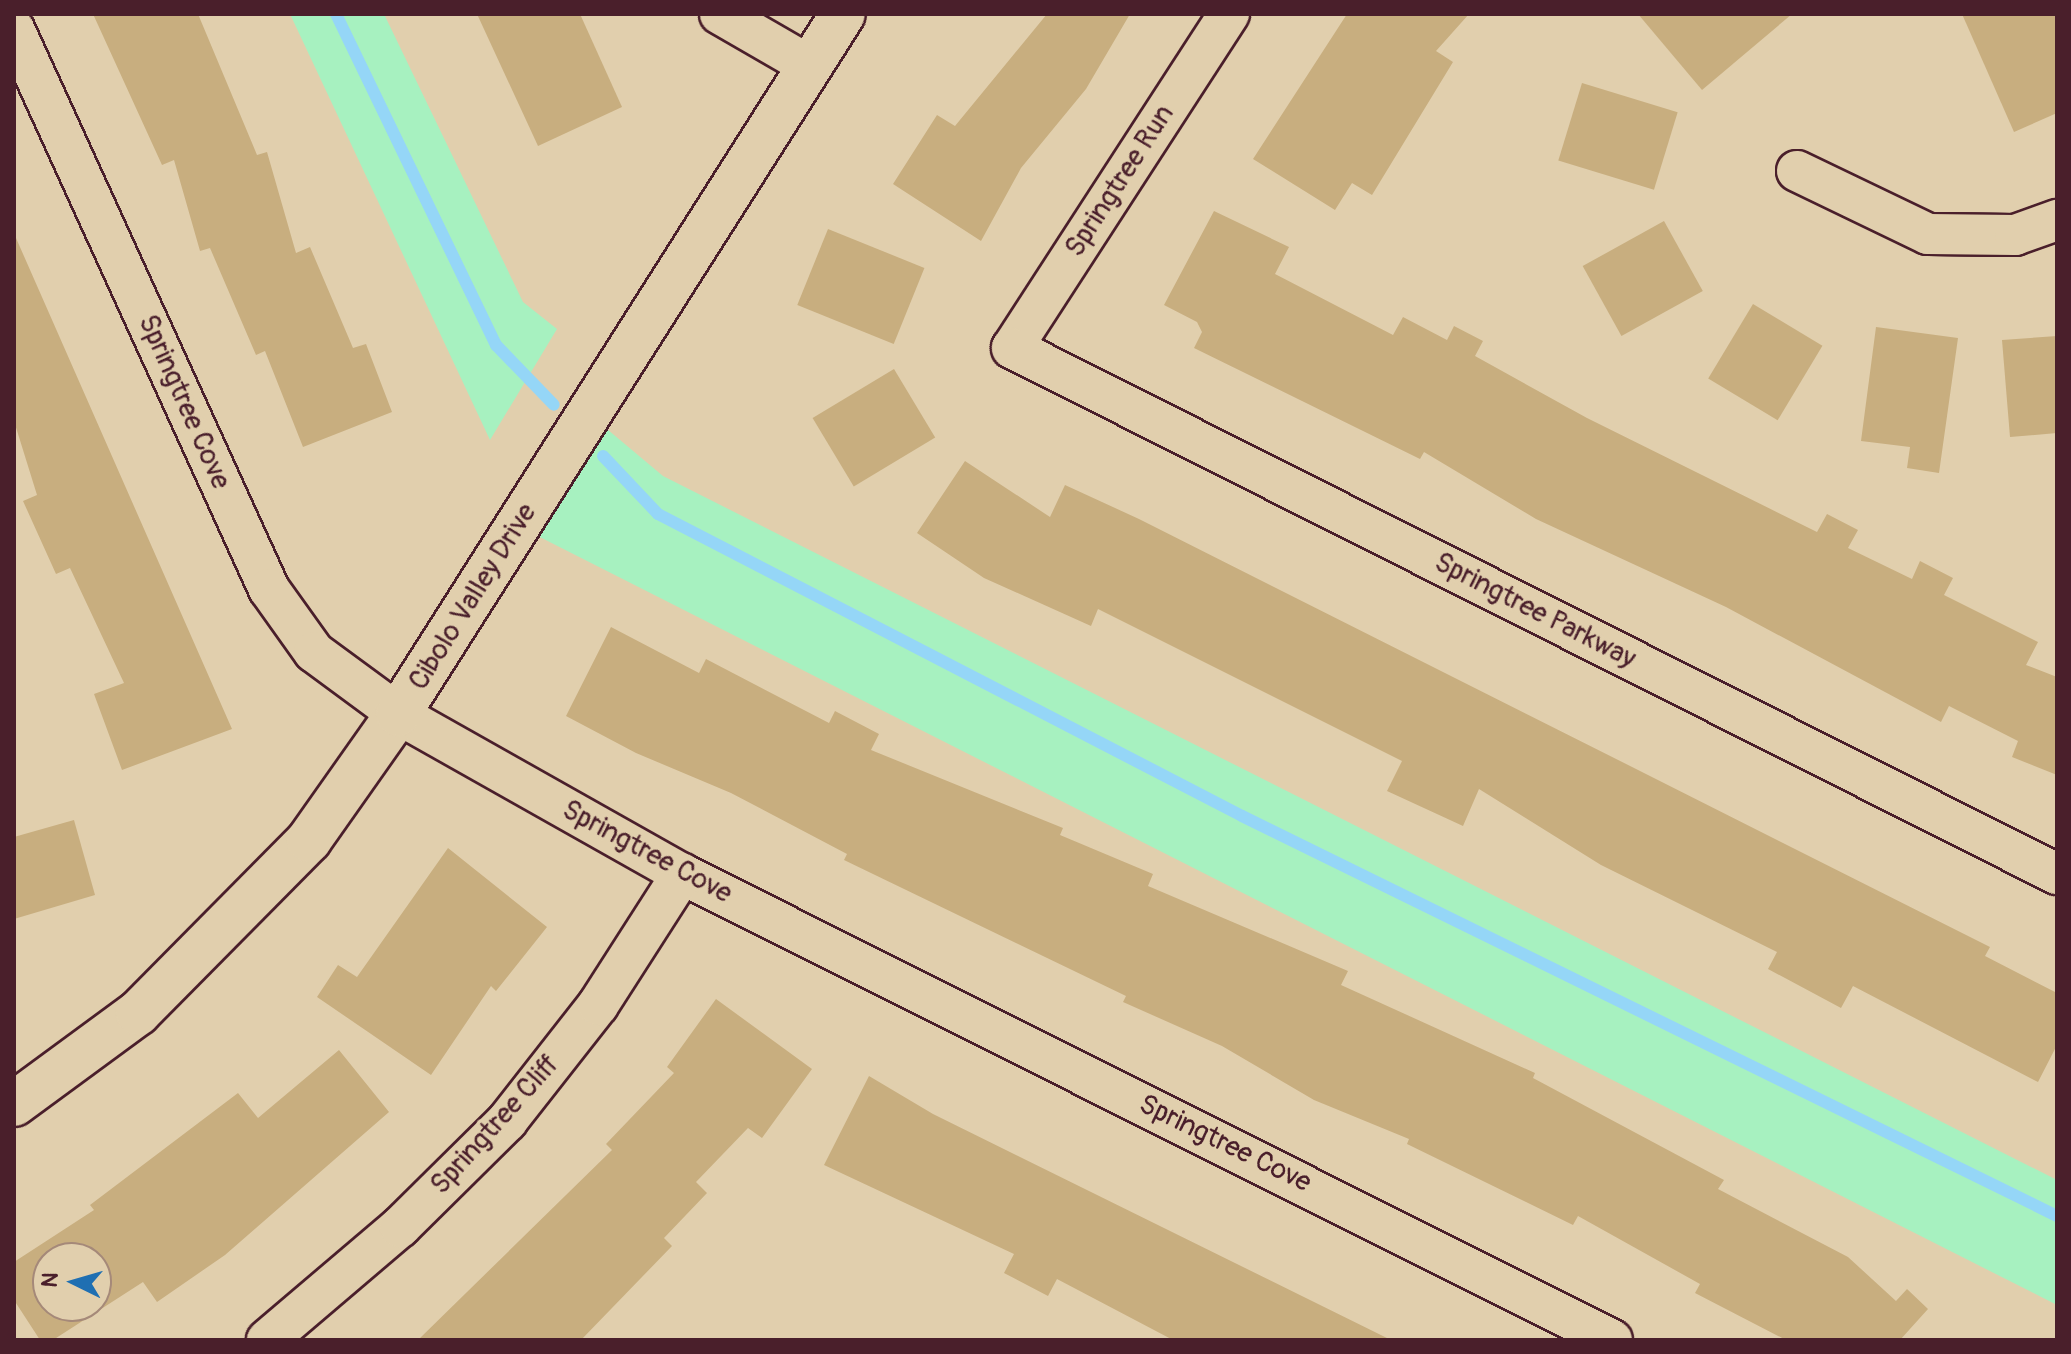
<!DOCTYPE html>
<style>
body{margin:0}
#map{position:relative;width:2071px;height:1354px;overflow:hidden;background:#e1cfad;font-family:Pangolin,sans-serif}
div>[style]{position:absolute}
.green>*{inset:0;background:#a7f1c0}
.stream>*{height:12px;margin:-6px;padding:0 6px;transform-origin:6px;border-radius:6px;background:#95d6f7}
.building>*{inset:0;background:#c8ae7f;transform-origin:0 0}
.roads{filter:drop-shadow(2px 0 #4a1f2b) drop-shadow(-2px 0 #4a1f2b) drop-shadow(0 2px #4a1f2b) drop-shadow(0 -2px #4a1f2b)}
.street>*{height:40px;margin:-20px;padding:0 20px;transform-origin:20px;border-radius:20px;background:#e1cfad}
.secondary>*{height:44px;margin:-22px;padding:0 22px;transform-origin:22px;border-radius:22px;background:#e1cfad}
span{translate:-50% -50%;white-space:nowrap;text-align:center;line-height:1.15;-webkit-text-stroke:7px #e1cfad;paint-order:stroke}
.street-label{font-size:28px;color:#4a1f2b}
.frame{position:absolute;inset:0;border:16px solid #4a1f2b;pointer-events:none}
.north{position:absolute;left:32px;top:1242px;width:80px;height:80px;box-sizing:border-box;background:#e1cfad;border:2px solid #a58979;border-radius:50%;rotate:275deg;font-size:22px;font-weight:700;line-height:32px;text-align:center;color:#4a1f2b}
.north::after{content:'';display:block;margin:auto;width:28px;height:36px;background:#1f6fb2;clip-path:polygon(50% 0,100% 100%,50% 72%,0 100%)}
</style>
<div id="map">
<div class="green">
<div style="clip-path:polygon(290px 14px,384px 14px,523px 302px,557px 329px,490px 440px)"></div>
<div style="clip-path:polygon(589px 414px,663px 476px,2057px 1180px,2057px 1305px,518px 526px)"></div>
</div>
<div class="stream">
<div style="left:336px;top:14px;width:368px;rotate:64.2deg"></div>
<div style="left:496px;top:345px;width:83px;rotate:46deg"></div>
<div style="left:603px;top:456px;width:80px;rotate:46.5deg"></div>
<div style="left:658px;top:514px;width:657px;rotate:27.34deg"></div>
<div style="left:1242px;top:816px;width:908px;rotate:26.14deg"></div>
</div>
<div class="building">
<div style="clip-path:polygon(93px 14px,198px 14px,257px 155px,267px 152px,296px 253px,310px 247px,353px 348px,366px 344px,392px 412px,303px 447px,265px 351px,256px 355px,210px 248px,200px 251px,174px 160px,162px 165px)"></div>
<div style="clip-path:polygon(477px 14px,580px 14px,622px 107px,538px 146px)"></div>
<div style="clip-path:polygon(1047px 14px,1130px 14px,1086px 89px,1021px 168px,981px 241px,893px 184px,937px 115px,955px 126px)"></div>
<div style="clip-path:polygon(1347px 14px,1469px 14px,1436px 51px,1453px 62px,1372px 195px,1352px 183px,1335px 210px,1253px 159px)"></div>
<div style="clip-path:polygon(1638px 14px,1792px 14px,1702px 90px)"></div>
<div style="clip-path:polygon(1962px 14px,2057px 14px,2057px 113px,2014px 132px)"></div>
<div style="left:1582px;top:83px;width:100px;height:81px;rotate:17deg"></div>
<div style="clip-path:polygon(1214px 211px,1289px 247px,1275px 274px,1393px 335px,1403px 317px,1447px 340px,1454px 326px,1483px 341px,1475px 356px,1587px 418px,1817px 532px,1827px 514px,1858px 530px,1848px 548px,1912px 579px,1920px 561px,1953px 578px,1944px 595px,2038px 642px,2026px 665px,2057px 677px,2057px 775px,2012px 757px,2018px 741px,1949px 706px,1941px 722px,1726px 607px,1536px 519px,1424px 452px,1420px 459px,1194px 348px,1202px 332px,1197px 322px,1164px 305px)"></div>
<div style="left:1664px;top:221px;width:80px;height:93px;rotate:61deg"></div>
<div style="left:828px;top:229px;width:104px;height:82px;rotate:22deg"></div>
<div style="clip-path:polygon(16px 238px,232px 729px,122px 770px,94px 694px,124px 683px,70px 568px,56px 574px,23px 501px,37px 495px,14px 421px)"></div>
<div style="left:1753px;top:304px;width:81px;height:87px;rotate:31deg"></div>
<div style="clip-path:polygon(1876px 327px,1958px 338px,1939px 473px,1907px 468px,1910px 447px,1861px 441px)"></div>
<div style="clip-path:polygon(2057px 336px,2057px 433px,2010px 437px,2002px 340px)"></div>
<div style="left:894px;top:369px;width:80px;height:95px;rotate:59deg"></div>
<div style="clip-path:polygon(965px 461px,1050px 517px,1065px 485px,1139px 519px,1990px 947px,1985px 956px,2057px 993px,2057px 1045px,2038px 1082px,1853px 986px,1841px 1008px,1768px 969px,1777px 952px,1601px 865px,1479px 789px,1463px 826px,1387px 791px,1402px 761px,1098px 609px,1091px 626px,984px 578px,917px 533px)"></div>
<div style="clip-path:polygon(611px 627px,699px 673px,706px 659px,829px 723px,835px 711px,879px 734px,871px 750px,1063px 828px,1060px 835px,1153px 874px,1148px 886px,1348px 971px,1341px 985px,1535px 1073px,1533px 1078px,1724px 1180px,1718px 1189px,1848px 1257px,1896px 1301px,1907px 1289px,1928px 1309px,1900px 1340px,1786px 1340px,1695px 1293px,1700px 1284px,1578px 1216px,1573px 1225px,1407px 1144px,1409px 1139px,1314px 1100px,1222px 1046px,1123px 1002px,1126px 996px,844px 860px,847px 854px,731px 793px,636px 753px,566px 716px)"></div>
<div style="clip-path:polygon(74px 820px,95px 895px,14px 919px,14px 837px)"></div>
<div style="clip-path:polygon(448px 848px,547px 927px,496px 991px,491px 986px,431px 1075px,317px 997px,338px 965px,357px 977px)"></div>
<div style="clip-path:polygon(716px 999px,812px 1069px,762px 1138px,748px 1128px,696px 1182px,707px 1193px,664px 1238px,672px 1246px,581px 1340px,418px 1340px,612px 1150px,606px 1144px,674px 1073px,667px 1067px)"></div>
<div style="clip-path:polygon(evenodd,339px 1050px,389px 1112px,225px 1255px,157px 1302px,143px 1282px,53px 1340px,40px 1340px,14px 1300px,14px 1262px,94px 1210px,90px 1205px,238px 1093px,258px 1118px,339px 1050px,48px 1258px,96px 1258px,96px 1306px,48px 1306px,48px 1258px)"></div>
<div style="clip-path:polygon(869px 1076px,933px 1114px,1391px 1340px,1173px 1340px,1057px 1279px,1048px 1296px,1004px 1273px,1014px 1254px,824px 1165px)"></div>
</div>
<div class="roads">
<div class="street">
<div style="left:720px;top:14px;width:104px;rotate:30deg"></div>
<div style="left:1229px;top:14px;width:398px;rotate:123deg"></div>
<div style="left:1012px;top:348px;width:1170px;rotate:26.72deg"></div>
<div style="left:14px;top:29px;width:615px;rotate:65.52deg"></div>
<div style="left:269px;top:589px;width:77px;rotate:54.5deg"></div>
<div style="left:314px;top:652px;width:104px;rotate:36.4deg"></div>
<div style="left:398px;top:714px;width:326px;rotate:29.4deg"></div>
<div style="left:682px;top:874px;width:1040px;rotate:26.61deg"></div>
<div style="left:1797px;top:171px;width:145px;rotate:25.7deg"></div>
<div style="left:1928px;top:234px;width:87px;rotate:0.7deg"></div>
<div style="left:2015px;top:235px;width:45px;rotate:-19.7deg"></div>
<div style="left:267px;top:1340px;width:175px;rotate:-40.4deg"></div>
<div style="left:400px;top:1227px;width:151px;rotate:-44.7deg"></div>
<div style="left:507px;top:1121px;width:147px;rotate:-51.9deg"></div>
<div style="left:598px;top:1005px;width:156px;rotate:-57.3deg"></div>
</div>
<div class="secondary">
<div style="left:14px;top:1104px;width:154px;rotate:-36.3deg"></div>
<div style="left:138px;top:1013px;width:243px;rotate:-45.3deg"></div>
<div style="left:309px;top:840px;width:154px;rotate:-54.8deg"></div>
<div style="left:398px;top:714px;width:829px;rotate:-57.56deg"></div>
</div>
</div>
<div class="street-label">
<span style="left:1120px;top:181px;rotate:-57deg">Springtree Run</span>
<span style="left:184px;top:402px;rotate:66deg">Springtree Cove</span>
<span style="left:473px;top:597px;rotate:-58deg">Cibolo Valley Drive</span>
<span style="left:1535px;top:611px;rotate:27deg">Springtree Parkway</span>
<span style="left:647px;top:852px;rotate:28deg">Springtree Cove</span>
<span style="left:495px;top:1125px;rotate:-48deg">Springtree Cliff</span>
<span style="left:1225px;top:1144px;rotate:26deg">Springtree Cove</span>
</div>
<div class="frame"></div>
<div class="north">N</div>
</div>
